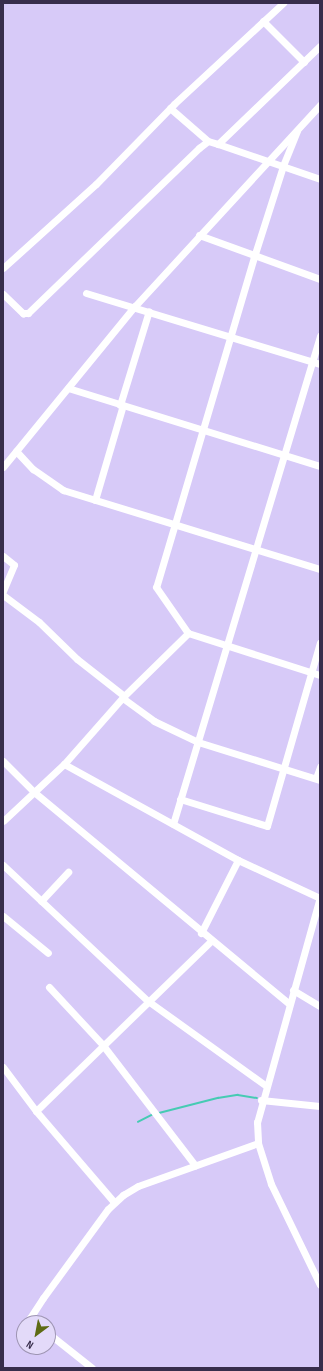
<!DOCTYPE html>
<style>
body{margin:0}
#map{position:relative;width:323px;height:1371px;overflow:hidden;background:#d7caf8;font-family:"Sofia Sans Condensed",sans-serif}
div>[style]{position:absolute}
.stream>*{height:1.5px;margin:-0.75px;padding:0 0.75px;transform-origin:0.75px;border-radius:0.75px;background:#46cbb3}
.minor>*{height:7px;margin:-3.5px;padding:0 3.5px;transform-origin:3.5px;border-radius:3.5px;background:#fff}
span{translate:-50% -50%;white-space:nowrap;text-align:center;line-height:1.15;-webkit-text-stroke:3px #e3daf9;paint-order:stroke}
.frame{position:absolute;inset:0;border:4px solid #372d4b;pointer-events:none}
.north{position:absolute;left:16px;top:1315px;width:40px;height:40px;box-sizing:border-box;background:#e3daf9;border:1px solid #9e95b3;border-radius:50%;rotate:212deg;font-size:11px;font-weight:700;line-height:16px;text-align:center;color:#372d4b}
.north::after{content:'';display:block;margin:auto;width:14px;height:18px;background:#5e6b14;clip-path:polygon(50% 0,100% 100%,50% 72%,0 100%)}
</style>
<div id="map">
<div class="stream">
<div style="left:159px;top:1113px;width:61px;rotate:-14.3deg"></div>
<div style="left:218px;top:1098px;width:20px;rotate:-9deg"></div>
<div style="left:238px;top:1095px;width:19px;rotate:9deg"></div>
<div style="left:138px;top:1122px;width:16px;rotate:-27deg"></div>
</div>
<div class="minor">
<div style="left:263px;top:21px;width:58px;rotate:45deg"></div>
<div style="left:170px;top:108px;width:50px;rotate:41deg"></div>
<div style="left:297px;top:131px;width:38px;rotate:112deg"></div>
<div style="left:283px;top:166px;width:96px;rotate:107.7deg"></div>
<div style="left:254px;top:257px;width:344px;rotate:106.5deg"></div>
<div style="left:156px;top:587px;width:56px;rotate:55.2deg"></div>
<div style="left:188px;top:633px;width:139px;rotate:17.7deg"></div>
<div style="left:218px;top:144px;width:108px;rotate:18.9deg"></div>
<div style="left:199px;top:235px;width:129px;rotate:20deg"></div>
<div style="left:3px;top:268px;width:125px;rotate:-42.1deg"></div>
<div style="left:96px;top:184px;width:112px;rotate:-45.7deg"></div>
<div style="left:174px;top:104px;width:149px;rotate:-42.8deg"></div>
<div style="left:86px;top:293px;width:245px;rotate:16.9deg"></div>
<div style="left:3px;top:294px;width:28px;rotate:44deg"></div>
<div style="left:23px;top:313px;width:5px"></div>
<div style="left:28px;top:313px;width:238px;rotate:-44deg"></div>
<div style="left:199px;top:148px;width:11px;rotate:-38deg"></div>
<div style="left:208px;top:141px;width:10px;rotate:17deg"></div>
<div style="left:218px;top:144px;width:141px;rotate:-43.9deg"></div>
<div style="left:68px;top:388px;width:264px;rotate:17.2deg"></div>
<div style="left:120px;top:405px;width:98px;rotate:-72.9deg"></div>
<div style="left:16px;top:451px;width:25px;rotate:47deg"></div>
<div style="left:33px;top:469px;width:37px;rotate:35deg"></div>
<div style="left:63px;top:490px;width:269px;rotate:17.1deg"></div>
<div style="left:3px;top:467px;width:208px;rotate:-50.7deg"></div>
<div style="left:135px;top:306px;width:273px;rotate:-47.4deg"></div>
<div style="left:95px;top:500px;width:99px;rotate:-73.6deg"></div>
<div style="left:3px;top:556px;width:14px;rotate:39deg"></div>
<div style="left:14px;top:565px;width:28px;rotate:113deg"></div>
<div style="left:3px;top:595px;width:45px;rotate:36.9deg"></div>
<div style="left:39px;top:622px;width:53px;rotate:44.2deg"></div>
<div style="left:77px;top:659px;width:60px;rotate:38.2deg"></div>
<div style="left:124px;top:696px;width:91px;rotate:131.4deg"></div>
<div style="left:64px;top:764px;width:83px;rotate:136.9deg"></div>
<div style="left:124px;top:696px;width:90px;rotate:-44.5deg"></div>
<div style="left:124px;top:699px;width:37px;rotate:36deg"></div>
<div style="left:154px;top:721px;width:49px;rotate:25.5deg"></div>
<div style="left:198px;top:742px;width:128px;rotate:17.3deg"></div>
<div style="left:3px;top:761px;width:44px;rotate:45deg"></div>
<div style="left:34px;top:792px;width:330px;rotate:39.7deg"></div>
<div style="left:64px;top:764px;width:199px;rotate:28.9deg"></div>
<div style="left:238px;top:860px;width:82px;rotate:116.9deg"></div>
<div style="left:316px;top:778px;width:12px;rotate:-70deg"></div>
<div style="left:180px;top:799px;width:91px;rotate:17.2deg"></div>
<div style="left:267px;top:826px;width:191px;rotate:-73.9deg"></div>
<div style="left:173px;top:824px;width:510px;rotate:-73.24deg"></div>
<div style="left:238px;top:860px;width:90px;rotate:24.9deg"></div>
<div style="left:3px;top:865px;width:199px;rotate:43.2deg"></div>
<div style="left:148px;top:1001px;width:144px;rotate:35.7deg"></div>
<div style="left:320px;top:897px;width:234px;rotate:105.6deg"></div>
<div style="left:257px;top:1122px;width:21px;rotate:87deg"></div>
<div style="left:258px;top:1143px;width:43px;rotate:72.4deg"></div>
<div style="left:271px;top:1184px;width:112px;rotate:64.1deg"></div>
<div style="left:41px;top:901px;width:40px;rotate:-47deg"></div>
<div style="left:3px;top:916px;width:58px;rotate:39.4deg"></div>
<div style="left:49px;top:987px;width:78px;rotate:47.1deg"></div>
<div style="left:102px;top:1044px;width:153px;rotate:52.5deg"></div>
<div style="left:293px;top:990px;width:31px;rotate:31deg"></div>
<div style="left:3px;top:1067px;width:55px;rotate:53.1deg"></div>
<div style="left:36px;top:1111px;width:120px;rotate:49.4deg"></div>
<div style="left:261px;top:1100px;width:59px;rotate:5.8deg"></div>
<div style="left:36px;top:1111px;width:244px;rotate:-44.2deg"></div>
<div style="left:36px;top:1323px;width:8px;rotate:-140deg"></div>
<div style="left:30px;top:1318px;width:24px;rotate:-57deg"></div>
<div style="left:43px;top:1298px;width:110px;rotate:-53.9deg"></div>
<div style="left:108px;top:1209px;width:21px;rotate:-43deg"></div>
<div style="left:123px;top:1195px;width:17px;rotate:-31deg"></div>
<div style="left:138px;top:1186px;width:127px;rotate:-19.7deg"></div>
<div style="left:48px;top:1333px;width:56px;rotate:38.5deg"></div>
</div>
<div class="frame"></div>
<div class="north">N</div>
</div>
